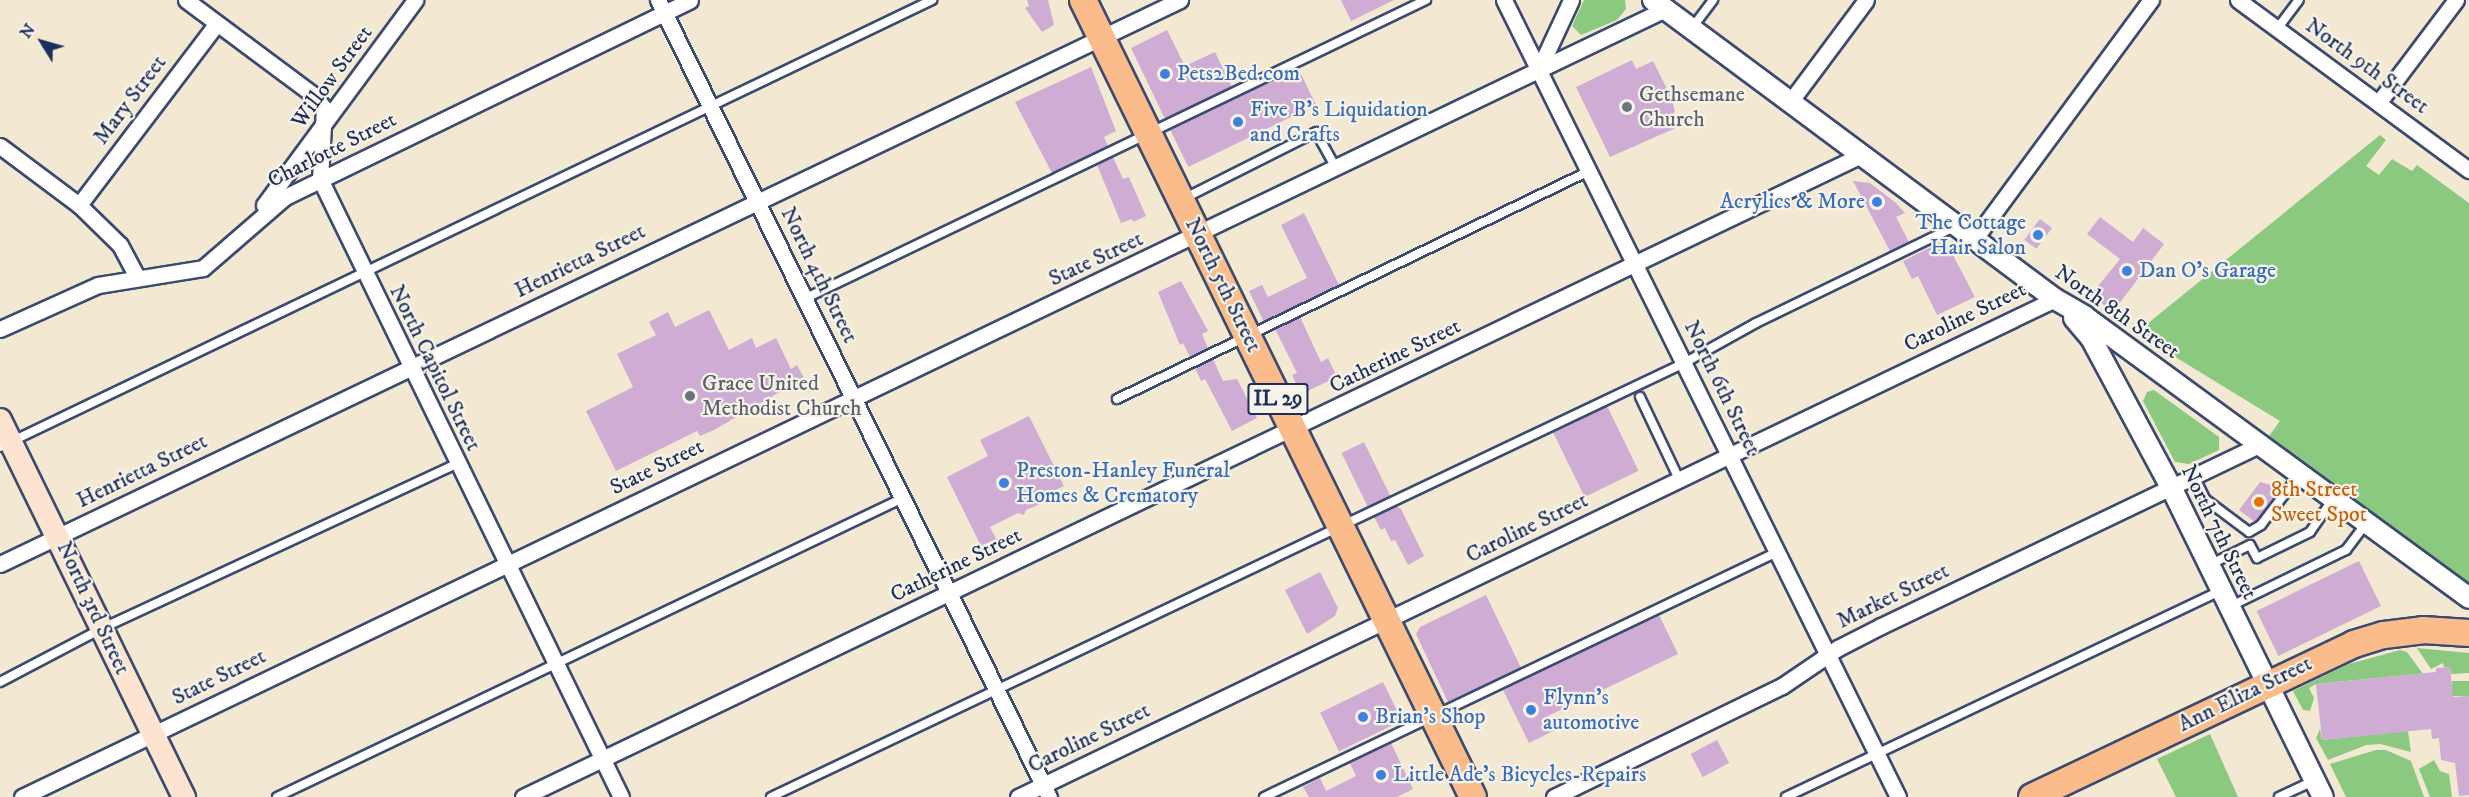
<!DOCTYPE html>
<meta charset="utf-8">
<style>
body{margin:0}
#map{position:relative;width:2469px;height:797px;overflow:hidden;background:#f3e9d3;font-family:"IM FELL DW Pica",serif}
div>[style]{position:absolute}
.green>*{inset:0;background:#8bc980;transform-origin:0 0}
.building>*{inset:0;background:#ceacd4;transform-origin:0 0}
.roads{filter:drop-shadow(2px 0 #3b4b70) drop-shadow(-2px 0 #3b4b70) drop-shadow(0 2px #3b4b70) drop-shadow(0 -2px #3b4b70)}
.service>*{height:8px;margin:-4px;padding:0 4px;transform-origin:4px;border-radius:4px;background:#fff}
.minor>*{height:15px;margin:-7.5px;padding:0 7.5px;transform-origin:7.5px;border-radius:7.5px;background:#fff}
.tertiary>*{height:20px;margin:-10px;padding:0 10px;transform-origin:10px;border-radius:10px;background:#fff}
.secondary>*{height:22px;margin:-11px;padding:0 11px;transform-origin:11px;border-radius:11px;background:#fde4d0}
.primary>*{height:26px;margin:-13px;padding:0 13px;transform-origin:13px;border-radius:13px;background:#f9bc8a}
.dots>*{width:16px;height:16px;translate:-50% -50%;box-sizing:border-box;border:3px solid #f7f3e8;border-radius:50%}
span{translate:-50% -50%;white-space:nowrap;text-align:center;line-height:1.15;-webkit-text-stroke:4.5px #f7f3e8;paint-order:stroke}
.shield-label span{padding:2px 4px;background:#f7f3e8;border:2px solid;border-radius:4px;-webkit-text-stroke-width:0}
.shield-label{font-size:21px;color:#1b2f5e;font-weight:700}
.street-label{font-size:22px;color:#1b2f5e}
.shop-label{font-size:22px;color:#366cbe}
.left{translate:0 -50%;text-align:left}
.right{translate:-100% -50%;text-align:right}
.worship-label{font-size:22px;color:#5b616d}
.food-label{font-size:22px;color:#c56008}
.north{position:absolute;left:12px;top:12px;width:60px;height:60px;-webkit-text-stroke:4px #f7f3e8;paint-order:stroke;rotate:307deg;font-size:16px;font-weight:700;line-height:24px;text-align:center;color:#1b2f5e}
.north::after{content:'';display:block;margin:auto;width:21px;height:27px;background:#1b2f5e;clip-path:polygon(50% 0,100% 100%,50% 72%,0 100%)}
</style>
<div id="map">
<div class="green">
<div style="clip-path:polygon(1584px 0,1625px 0,1626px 9px,1617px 20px,1581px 35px,1572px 26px)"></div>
<div style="clip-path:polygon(2380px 135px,2386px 140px,2366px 166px,2379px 175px,2392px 159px,2412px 171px,2417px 165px,2469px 203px,2469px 584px,2269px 436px,2280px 421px,2136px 333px)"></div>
<div style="clip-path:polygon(2154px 390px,2219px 437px,2219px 450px,2189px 464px,2175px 462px,2143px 401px,2147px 392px)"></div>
<div style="clip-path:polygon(2417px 648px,2469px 653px,2469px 673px,2451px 674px,2450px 667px,2444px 667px,2443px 663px,2431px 669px)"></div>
<div style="clip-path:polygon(2400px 650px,2407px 652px,2426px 678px,2417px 674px,2316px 684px,2309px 688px,2314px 698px,2310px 711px,2303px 710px,2293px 691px,2349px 664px)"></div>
<div style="left:2469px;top:681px;width:15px;height:17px;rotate:90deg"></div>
<div style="clip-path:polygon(2320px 729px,2322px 740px,2408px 731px,2411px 752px,2380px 744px,2366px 745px,2328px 760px,2316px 738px)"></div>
<div style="clip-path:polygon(2210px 734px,2238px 797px,2176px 797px,2157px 759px)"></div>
<div style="clip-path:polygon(2376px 750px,2386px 750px,2411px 761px,2424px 797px,2346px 797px,2330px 764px)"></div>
<div style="clip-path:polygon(2434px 760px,2440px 771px,2449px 774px,2452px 797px,2430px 797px,2419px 769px)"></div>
</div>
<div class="building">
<div style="clip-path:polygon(1027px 0,1048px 0,1054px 25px,1042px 32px,1025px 8px,1029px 6px)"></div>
<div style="clip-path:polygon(1341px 0,1394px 0,1351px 21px)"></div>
<div style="clip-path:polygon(1167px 30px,1185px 66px,1215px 52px,1232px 87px,1165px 119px,1131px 48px)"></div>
<div style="clip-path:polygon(1632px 60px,1636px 69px,1653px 61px,1672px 99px,1675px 112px,1672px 114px,1678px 127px,1610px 157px,1576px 87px)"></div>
<div style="clip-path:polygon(1091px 67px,1116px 131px,1104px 137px,1108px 146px,1052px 173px,1015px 102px)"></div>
<div style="left:1298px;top:68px;width:41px;height:142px;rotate:64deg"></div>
<div style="clip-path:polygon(1113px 157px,1123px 179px,1129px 177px,1146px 216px,1133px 222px,1132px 219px,1121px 223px,1097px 165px)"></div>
<div style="clip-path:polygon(1853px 181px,1870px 183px,1896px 203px,1905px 213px,1896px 217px,1909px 242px,1890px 251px)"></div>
<div style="clip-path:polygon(1304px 213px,1339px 285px,1264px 322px,1249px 291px,1262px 285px,1268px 297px,1307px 278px,1281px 225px)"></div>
<div style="clip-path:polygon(2100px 217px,2133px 242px,2143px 228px,2164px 244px,2113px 312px,2091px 295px,2120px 259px,2087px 234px)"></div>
<div style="left:2040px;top:219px;width:15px;height:26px;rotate:37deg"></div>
<div style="clip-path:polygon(1945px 240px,1975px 297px,1937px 315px,1918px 276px,1912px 279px,1903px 261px)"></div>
<div style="clip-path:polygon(1181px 281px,1208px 331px,1202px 334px,1208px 348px,1190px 357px,1183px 343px,1180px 345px,1158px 292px)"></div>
<div style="clip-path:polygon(709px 310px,729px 350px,752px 338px,756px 348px,776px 338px,791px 369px,797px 365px,804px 378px,714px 430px,700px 436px,697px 431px,616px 471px,586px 411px,633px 387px,617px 354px,656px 335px,649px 322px,668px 312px,675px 327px)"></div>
<div style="clip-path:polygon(1300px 317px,1321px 362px,1328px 358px,1337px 377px,1301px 394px,1292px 375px,1297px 373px,1275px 329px)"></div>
<div style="clip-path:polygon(1213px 359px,1223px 381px,1237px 379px,1257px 418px,1232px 431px,1205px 379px,1201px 381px,1195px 368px)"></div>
<div style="left:1607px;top:406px;width:72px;height:60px;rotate:64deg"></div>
<div style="clip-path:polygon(1029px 416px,1064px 486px,1041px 497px,1040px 504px,1026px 510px,1024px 515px,1018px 513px,990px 527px,996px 539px,981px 546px,947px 477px,988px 456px,980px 440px)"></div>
<div style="left:1364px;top:442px;width:60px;height:25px;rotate:64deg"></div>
<div style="clip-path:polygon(2260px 482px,2271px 485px,2277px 494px,2255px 522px,2239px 510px)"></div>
<div style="clip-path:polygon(1396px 506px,1401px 509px,1424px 556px,1408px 565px,1395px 540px,1391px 541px,1385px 528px,1381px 530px,1374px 517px)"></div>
<div style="left:2359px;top:561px;width:50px;height:114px;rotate:64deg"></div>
<div style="clip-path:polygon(1320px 572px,1338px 608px,1335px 616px,1307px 634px,1285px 590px)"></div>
<div style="clip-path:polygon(1486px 595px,1521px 668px,1448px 702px,1416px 634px,1420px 627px)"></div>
<div style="clip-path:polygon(1659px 615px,1678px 654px,1548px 716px,1555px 730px,1529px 743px,1503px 690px)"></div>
<div style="clip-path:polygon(2450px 667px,2453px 697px,2469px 696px,2469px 795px,2459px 796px,2455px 763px,2441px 760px,2439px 738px,2432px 739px,2431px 729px,2322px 740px,2316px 684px,2436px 672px,2436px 668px)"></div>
<div style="left:1383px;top:682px;width:43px;height:70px;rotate:64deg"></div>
<div style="left:1717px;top:740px;width:26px;height:30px;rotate:62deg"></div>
<div style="clip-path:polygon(1391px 743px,1413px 789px,1397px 797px,1309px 797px,1303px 787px,1320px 778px,1326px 791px,1356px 776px,1350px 763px)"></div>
</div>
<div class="roads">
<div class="service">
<div style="left:1692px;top:28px;width:35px;rotate:-53deg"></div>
<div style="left:2277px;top:29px;width:36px;rotate:-53deg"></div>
<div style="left:1185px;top:198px;width:147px;rotate:-26.7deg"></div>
<div style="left:1316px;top:132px;width:41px;rotate:60.9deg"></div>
<div style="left:806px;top:298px;width:688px;rotate:-25.67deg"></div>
<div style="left:1640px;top:397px;width:91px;rotate:64.6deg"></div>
<div style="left:1117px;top:399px;width:524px;rotate:-25.78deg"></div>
<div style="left:0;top:447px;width:1034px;rotate:-25.62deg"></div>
<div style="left:2194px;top:476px;width:25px;rotate:64deg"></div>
<div style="left:2205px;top:499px;width:55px;rotate:36.9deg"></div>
<div style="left:2249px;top:532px;width:14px;rotate:-30deg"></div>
<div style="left:2261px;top:525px;width:63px;rotate:-52.8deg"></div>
<div style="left:2211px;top:564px;width:43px;rotate:-26deg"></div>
<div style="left:2250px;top:545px;width:15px;rotate:62deg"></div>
<div style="left:2257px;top:558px;width:59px;rotate:-26.1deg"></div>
<div style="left:2310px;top:532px;width:40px;rotate:-55.1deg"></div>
<div style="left:2231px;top:606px;width:128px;rotate:-26deg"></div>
<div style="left:2346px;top:550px;width:34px;rotate:-53deg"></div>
<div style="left:0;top:682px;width:116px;rotate:-27.7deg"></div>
<div style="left:103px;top:628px;width:390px;rotate:-24.9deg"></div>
<div style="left:277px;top:797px;width:694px;rotate:-25.53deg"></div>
<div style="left:771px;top:797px;width:1011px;rotate:-25.42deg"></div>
<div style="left:1684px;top:363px;width:82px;rotate:-29.1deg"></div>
<div style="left:1756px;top:323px;width:222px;rotate:-25.9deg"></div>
<div style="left:1264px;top:797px;width:569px;rotate:-25.53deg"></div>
<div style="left:1786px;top:797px;width:482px;rotate:-25.4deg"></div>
<div style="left:2279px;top:797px;width:38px;rotate:-25deg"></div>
</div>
<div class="minor">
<div style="left:186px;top:0;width:157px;rotate:36.7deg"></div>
<div style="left:312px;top:94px;width:18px;rotate:49deg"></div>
<div style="left:324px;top:108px;width:71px;rotate:93.2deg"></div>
<div style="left:320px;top:179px;width:687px;rotate:64.03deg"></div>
<div style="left:658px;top:0;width:888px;rotate:63.87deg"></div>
<div style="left:1504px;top:0;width:889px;rotate:63.69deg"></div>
<div style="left:2238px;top:0;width:287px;rotate:36.4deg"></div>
<div style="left:1539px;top:69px;width:76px;rotate:-65.1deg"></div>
<div style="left:1790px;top:102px;width:127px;rotate:-53.3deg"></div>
<div style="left:2379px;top:102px;width:128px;rotate:-53deg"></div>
<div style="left:0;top:146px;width:99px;rotate:36.8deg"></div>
<div style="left:79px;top:205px;width:57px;rotate:44.3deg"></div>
<div style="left:120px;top:245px;width:36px;rotate:62deg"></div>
<div style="left:79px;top:205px;width:228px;rotate:-52.8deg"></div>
<div style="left:264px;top:205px;width:255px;rotate:-53.6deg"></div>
<div style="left:1976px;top:237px;width:295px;rotate:-53.6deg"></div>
<div style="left:0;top:329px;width:107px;rotate:-24.2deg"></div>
<div style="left:98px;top:285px;width:106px;rotate:-9.2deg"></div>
<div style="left:203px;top:268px;width:108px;rotate:-40.9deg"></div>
<div style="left:285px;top:197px;width:450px;rotate:-25.9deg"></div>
<div style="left:0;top:564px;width:1308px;rotate:-25.55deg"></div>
<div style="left:22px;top:797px;width:1822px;rotate:-25.62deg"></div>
<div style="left:523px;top:797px;width:1486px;rotate:-25.63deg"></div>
<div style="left:1018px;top:797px;width:1150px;rotate:-25.65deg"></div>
<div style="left:1554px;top:797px;width:254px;rotate:-26deg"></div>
<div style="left:1782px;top:686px;width:68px;rotate:-34.2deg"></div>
<div style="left:1838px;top:648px;width:48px;rotate:-27.1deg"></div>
<div style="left:1881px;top:626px;width:418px;rotate:-25.6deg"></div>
</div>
<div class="tertiary">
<div style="left:1653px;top:0;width:501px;rotate:36.64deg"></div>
<div style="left:2055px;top:299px;width:34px;rotate:30deg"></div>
<div style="left:2084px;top:316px;width:477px;rotate:36.2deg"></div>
<div style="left:2074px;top:318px;width:26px;rotate:50deg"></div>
<div style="left:2091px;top:338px;width:169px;rotate:61.8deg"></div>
<div style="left:2171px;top:487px;width:345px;rotate:63.9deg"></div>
</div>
<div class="secondary">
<div style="left:0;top:420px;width:420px;rotate:64deg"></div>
</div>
<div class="primary">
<div style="left:1083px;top:0;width:887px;rotate:63.93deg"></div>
<div style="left:2032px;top:797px;width:357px;rotate:-25.4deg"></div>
<div style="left:2354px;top:644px;width:31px;rotate:-17deg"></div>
<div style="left:2384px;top:635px;width:39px;rotate:-7deg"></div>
<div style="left:2423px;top:630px;width:46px;rotate:3.7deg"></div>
</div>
</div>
<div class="dots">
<div style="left:1165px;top:74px;background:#3f7fe0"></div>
<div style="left:1627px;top:107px;background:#6b7280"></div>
<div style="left:1238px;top:122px;background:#3f7fe0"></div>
<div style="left:1877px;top:202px;background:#3f7fe0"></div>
<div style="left:2038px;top:235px;background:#3f7fe0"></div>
<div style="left:2127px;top:271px;background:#3f7fe0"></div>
<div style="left:690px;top:396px;background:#6b7280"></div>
<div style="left:1004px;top:483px;background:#3f7fe0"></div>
<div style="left:2259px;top:502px;background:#e8710a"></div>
<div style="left:1531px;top:710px;background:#3f7fe0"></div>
<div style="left:1363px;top:717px;background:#3f7fe0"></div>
<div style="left:1381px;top:775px;background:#3f7fe0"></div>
</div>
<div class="shield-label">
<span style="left:1278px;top:399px">IL 29</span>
</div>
<div class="street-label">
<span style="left:2367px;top:66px;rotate:36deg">North 9th Street</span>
<span style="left:332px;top:77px;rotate:-54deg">Willow Street</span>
<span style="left:130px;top:100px;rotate:-53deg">Mary Street</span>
<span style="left:332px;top:150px;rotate:-27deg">Charlotte Street</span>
<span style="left:1096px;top:259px;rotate:-25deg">State Street</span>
<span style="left:580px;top:261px;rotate:-26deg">Henrietta Street</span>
<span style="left:819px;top:275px;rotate:64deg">North 4th Street</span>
<span style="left:1223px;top:285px;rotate:64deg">North 5th Street</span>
<span style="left:2117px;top:312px;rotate:35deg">North 8th Street</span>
<span style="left:1965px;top:317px;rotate:-26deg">Caroline Street</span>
<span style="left:1395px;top:356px;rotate:-26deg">Catherine Street</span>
<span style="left:435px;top:368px;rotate:64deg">North Capitol Street</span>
<span style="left:1722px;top:388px;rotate:64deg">North 6th Street</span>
<span style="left:657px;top:467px;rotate:-26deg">State Street</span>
<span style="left:142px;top:471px;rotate:-26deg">Henrietta Street</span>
<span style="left:1527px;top:528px;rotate:-26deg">Caroline Street</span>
<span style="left:2219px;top:532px;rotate:64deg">North 7th Street</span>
<span style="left:956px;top:565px;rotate:-26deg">Catherine Street</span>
<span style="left:1893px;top:596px;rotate:-26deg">Market Street</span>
<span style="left:93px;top:608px;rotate:65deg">North 3rd Street</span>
<span style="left:219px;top:677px;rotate:-26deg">State Street</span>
<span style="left:2245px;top:694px;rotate:-26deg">Ann Eliza Street</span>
<span style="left:1089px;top:738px;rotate:-26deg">Caroline Street</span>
</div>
<div class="shop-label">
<span class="left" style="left:1177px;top:74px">Pets2Bed.com</span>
<span class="left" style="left:1250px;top:122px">Five B's Liquidation<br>and Crafts</span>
<span class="right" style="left:1865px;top:202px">Acrylics &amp; More</span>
<span class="right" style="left:2026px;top:235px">The Cottage<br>Hair Salon</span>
<span class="left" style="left:2139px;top:271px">Dan O's Garage</span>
<span class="left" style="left:1016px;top:483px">Preston-Hanley Funeral<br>Homes &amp; Crematory</span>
<span class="left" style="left:1543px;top:710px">Flynn's<br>automotive</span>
<span class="left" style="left:1375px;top:717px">Brian’s Shop</span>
<span class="left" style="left:1393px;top:775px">Little Ade's Bicycles-Repairs</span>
</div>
<div class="worship-label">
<span class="left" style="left:1639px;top:107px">Gethsemane<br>Church</span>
<span class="left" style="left:702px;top:396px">Grace United<br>Methodist Church</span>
</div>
<div class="food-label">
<span class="left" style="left:2271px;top:502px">8th Street<br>Sweet Spot</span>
</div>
<div class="north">N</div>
</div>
